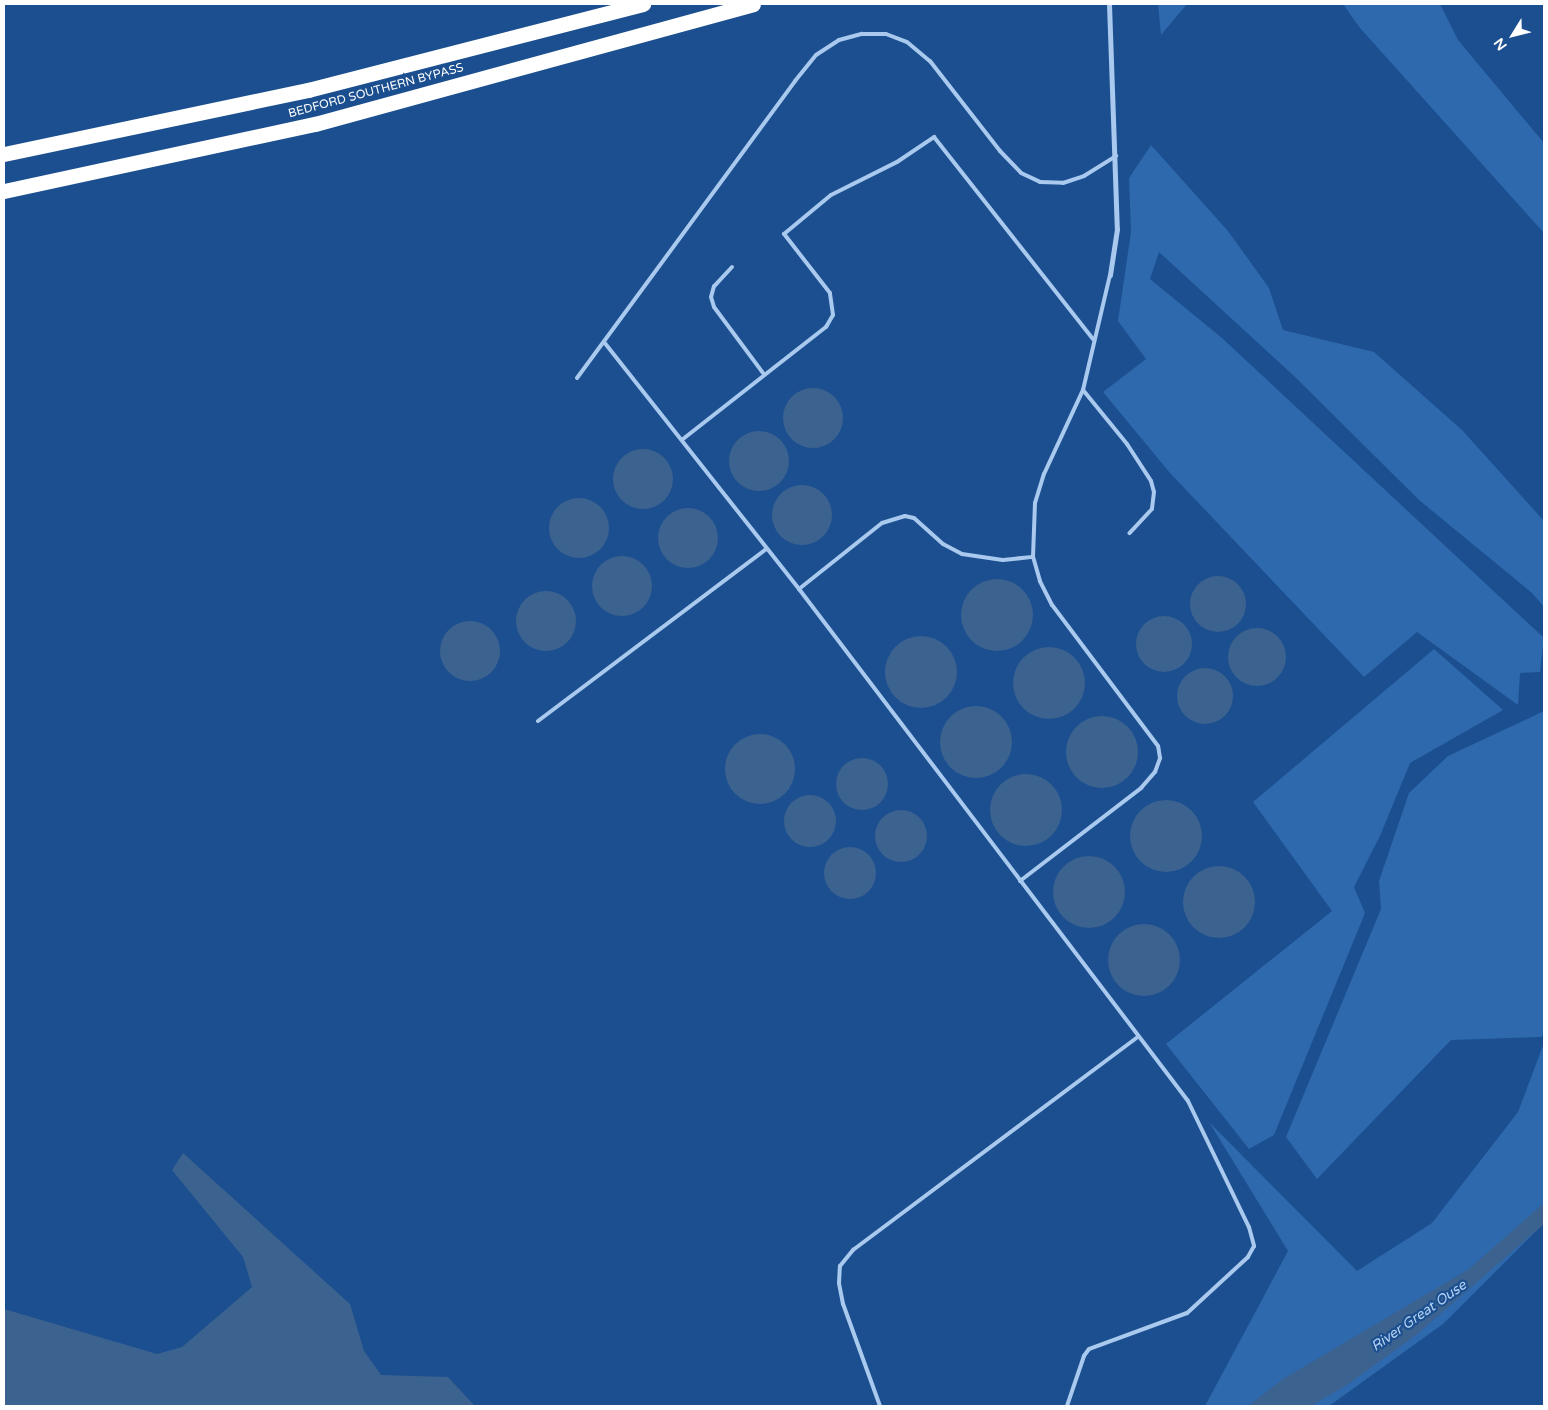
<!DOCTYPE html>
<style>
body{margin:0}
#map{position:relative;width:1548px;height:1410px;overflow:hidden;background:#1b4f8f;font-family:"Varela Round",sans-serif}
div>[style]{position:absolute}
.green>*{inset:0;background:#2e69ad}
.water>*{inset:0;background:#3c6290}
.round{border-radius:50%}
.lane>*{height:4px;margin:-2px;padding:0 2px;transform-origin:2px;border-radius:2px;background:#a9c9ee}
.street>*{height:5px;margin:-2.5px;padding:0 2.5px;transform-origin:2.5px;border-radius:2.5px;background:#a9c9ee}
.highway>*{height:15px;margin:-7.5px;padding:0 7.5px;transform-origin:7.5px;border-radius:7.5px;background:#fff}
span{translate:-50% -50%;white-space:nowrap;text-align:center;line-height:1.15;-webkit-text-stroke:4.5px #1b4f8f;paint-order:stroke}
.street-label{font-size:12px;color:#fff}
.water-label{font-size:14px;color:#b5d3f5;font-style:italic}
.frame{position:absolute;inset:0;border:5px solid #fff;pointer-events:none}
.north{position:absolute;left:1488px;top:10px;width:50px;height:50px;-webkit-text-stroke:4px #1b4f8f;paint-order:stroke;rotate:234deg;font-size:14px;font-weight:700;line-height:20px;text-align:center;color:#fff}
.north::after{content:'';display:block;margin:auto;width:18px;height:22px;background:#fff;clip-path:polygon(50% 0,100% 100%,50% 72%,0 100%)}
</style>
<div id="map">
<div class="green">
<div style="clip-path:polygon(1158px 4px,1187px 4px,1161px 35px)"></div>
<div style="clip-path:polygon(1343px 4px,1440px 4px,1458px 40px,1544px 143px,1544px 233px,1360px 28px)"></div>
<div style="clip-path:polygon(1151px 145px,1228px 231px,1269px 288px,1283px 330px,1374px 352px,1462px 430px,1544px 521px,1544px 607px,1532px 593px,1419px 500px,1293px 375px,1159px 252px,1150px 279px,1222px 338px,1544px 638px,1540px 672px,1520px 673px,1518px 705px,1417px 632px,1364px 677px,1170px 473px,1103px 392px,1146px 359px,1118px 321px,1131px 232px,1129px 178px)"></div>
<div style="clip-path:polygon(1434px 649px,1503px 710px,1410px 763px,1380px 836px,1354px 887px,1365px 913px,1274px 1135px,1249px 1149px,1166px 1044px,1332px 911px,1253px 802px)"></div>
<div style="clip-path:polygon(1544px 711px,1544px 1034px,1541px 1037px,1451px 1040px,1317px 1179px,1286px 1137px,1381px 909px,1379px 881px,1409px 793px,1448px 756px)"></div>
<div style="clip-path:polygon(1544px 1043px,1544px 1223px,1443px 1324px,1329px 1406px,1205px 1406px,1288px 1251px,1209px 1122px,1357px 1271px,1432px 1223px,1518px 1112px)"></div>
</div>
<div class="water">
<div class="round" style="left:783px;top:388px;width:60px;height:60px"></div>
<div class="round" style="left:729px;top:431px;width:60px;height:60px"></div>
<div class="round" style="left:613px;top:449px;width:60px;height:60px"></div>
<div class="round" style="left:772px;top:485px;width:60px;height:60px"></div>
<div class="round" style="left:549px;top:498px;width:60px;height:60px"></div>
<div class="round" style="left:658px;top:508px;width:60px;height:60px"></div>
<div class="round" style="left:592px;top:556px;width:60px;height:60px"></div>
<div class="round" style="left:1190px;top:576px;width:56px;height:56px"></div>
<div class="round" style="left:961px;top:579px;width:72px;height:72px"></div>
<div class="round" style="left:516px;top:591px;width:60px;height:60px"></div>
<div class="round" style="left:1136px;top:616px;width:56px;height:56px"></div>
<div class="round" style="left:440px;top:621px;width:60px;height:60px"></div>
<div class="round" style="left:1228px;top:628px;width:58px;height:58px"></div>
<div class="round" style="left:885px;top:636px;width:72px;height:72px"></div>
<div class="round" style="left:1013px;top:647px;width:72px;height:72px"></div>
<div class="round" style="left:1177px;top:668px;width:56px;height:56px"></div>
<div class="round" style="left:940px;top:706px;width:72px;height:72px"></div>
<div class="round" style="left:1066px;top:716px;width:72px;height:72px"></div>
<div class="round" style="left:725px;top:734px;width:70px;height:70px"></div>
<div class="round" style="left:836px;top:758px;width:52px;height:52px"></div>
<div class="round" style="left:990px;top:774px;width:72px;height:72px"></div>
<div class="round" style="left:784px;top:795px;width:52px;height:52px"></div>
<div class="round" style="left:1130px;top:800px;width:72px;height:72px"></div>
<div class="round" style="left:875px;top:810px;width:52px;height:52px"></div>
<div class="round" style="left:824px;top:847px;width:52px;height:52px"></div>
<div class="round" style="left:1053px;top:856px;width:72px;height:72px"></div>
<div class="round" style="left:1183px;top:866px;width:72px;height:72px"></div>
<div class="round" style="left:1108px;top:924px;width:72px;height:72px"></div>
<div style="clip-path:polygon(183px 1153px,350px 1304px,364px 1351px,381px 1375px,448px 1377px,475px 1406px,4px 1406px,4px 1309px,157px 1354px,182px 1347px,252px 1287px,243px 1257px,172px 1170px)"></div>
<div style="clip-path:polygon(1544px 1203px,1544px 1224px,1416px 1335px,1347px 1385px,1311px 1406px,1248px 1406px,1283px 1379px,1469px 1269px)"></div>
</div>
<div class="lane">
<div style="left:732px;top:267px;width:26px;rotate:133deg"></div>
<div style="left:714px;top:286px;width:11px;rotate:105deg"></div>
<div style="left:711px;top:297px;width:10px;rotate:73deg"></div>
<div style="left:714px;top:307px;width:82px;rotate:53.4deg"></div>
<div style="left:604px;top:342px;width:315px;rotate:51.7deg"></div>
<div style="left:799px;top:589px;width:643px;rotate:52.77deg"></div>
<div style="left:1188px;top:1101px;width:140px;rotate:64.2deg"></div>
<div style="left:1249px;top:1227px;width:20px;rotate:75deg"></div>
<div style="left:1254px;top:1246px;width:13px;rotate:119deg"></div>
<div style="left:1248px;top:1257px;width:83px;rotate:137.4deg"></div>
<div style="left:1187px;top:1313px;width:104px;rotate:159.8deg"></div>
<div style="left:1089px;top:1349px;width:9px;rotate:126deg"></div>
<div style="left:1084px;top:1356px;width:53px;rotate:108.8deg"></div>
<div style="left:577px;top:378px;width:368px;rotate:-53.7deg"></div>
<div style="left:795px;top:81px;width:33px;rotate:-51deg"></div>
<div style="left:816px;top:55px;width:27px;rotate:-33deg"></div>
<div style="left:839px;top:40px;width:24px;rotate:-15deg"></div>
<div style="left:862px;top:34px;width:24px"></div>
<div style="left:886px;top:34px;width:22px;rotate:21deg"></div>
<div style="left:907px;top:42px;width:30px;rotate:40deg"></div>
<div style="left:930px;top:61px;width:114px;rotate:52.1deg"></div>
<div style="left:1000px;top:151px;width:30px;rotate:46deg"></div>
<div style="left:1021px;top:173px;width:21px;rotate:25deg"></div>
<div style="left:1040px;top:182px;width:23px;rotate:2deg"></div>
<div style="left:1063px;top:183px;width:22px;rotate:-18deg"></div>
<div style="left:1084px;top:176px;width:38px;rotate:-32deg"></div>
<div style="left:1083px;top:390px;width:70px;rotate:50.8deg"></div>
<div style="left:1127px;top:444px;width:44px;rotate:57deg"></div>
<div style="left:1151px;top:481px;width:11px;rotate:75deg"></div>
<div style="left:1154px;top:492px;width:17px;rotate:97deg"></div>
<div style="left:1152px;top:509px;width:33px;rotate:133deg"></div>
<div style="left:683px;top:439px;width:182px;rotate:-38.1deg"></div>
<div style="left:826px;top:327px;width:14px;rotate:-60deg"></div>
<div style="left:833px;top:315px;width:22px;rotate:-98deg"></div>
<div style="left:830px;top:293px;width:75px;rotate:-127.9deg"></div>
<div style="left:784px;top:234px;width:61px;rotate:-39.7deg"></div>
<div style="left:831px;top:195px;width:74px;rotate:-26.6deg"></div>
<div style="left:897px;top:162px;width:45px;rotate:-34deg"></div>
<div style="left:934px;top:137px;width:257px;rotate:51.8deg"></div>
<div style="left:799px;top:589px;width:106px;rotate:-38.5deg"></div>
<div style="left:882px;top:523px;width:24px;rotate:-17deg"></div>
<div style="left:905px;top:516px;width:9px;rotate:13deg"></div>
<div style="left:914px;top:518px;width:39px;rotate:42deg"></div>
<div style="left:943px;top:544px;width:21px;rotate:28deg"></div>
<div style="left:962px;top:554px;width:41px;rotate:8.3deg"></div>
<div style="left:1003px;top:560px;width:30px;rotate:-6deg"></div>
<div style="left:538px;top:721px;width:286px;rotate:-37deg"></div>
<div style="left:1020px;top:881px;width:153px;rotate:-37.5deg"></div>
<div style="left:1141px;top:788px;width:21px;rotate:-49deg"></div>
<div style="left:1155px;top:772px;width:15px;rotate:-70deg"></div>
<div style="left:1160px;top:758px;width:12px;rotate:-99deg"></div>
<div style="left:1158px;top:746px;width:176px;rotate:-126.9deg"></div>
<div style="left:1052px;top:605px;width:27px;rotate:-117deg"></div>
<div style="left:1040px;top:581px;width:25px;rotate:-106deg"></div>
<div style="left:1033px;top:557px;width:54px;rotate:-87.9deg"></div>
<div style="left:1035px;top:503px;width:30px;rotate:-73deg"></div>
<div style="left:1044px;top:474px;width:93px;rotate:-65.1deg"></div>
<div style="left:1083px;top:390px;width:118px;rotate:-76.8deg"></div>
<div style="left:880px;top:1406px;width:109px;rotate:-109.9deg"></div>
<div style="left:843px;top:1304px;width:21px;rotate:-101deg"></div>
<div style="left:839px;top:1283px;width:17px;rotate:-87deg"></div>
<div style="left:840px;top:1266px;width:21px;rotate:-51deg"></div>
<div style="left:853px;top:1250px;width:356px;rotate:-36.8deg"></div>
</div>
<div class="street">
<div style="left:1109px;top:4px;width:225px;rotate:88deg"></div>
<div style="left:1117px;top:229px;width:47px;rotate:98.7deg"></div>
</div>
<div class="highway">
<div style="left:4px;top:154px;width:311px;rotate:-11.9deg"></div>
<div style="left:308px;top:90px;width:346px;rotate:-14.4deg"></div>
<div style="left:4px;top:191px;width:318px;rotate:-12.2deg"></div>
<div style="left:315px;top:124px;width:454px;rotate:-15.3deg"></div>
</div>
<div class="street-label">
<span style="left:376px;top:91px;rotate:-15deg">BEDFORD SOUTHERN BYPASS</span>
</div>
<div class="water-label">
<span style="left:1419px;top:1316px;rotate:-35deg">River Great Ouse</span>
</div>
<div class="frame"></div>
<div class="north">N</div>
</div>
